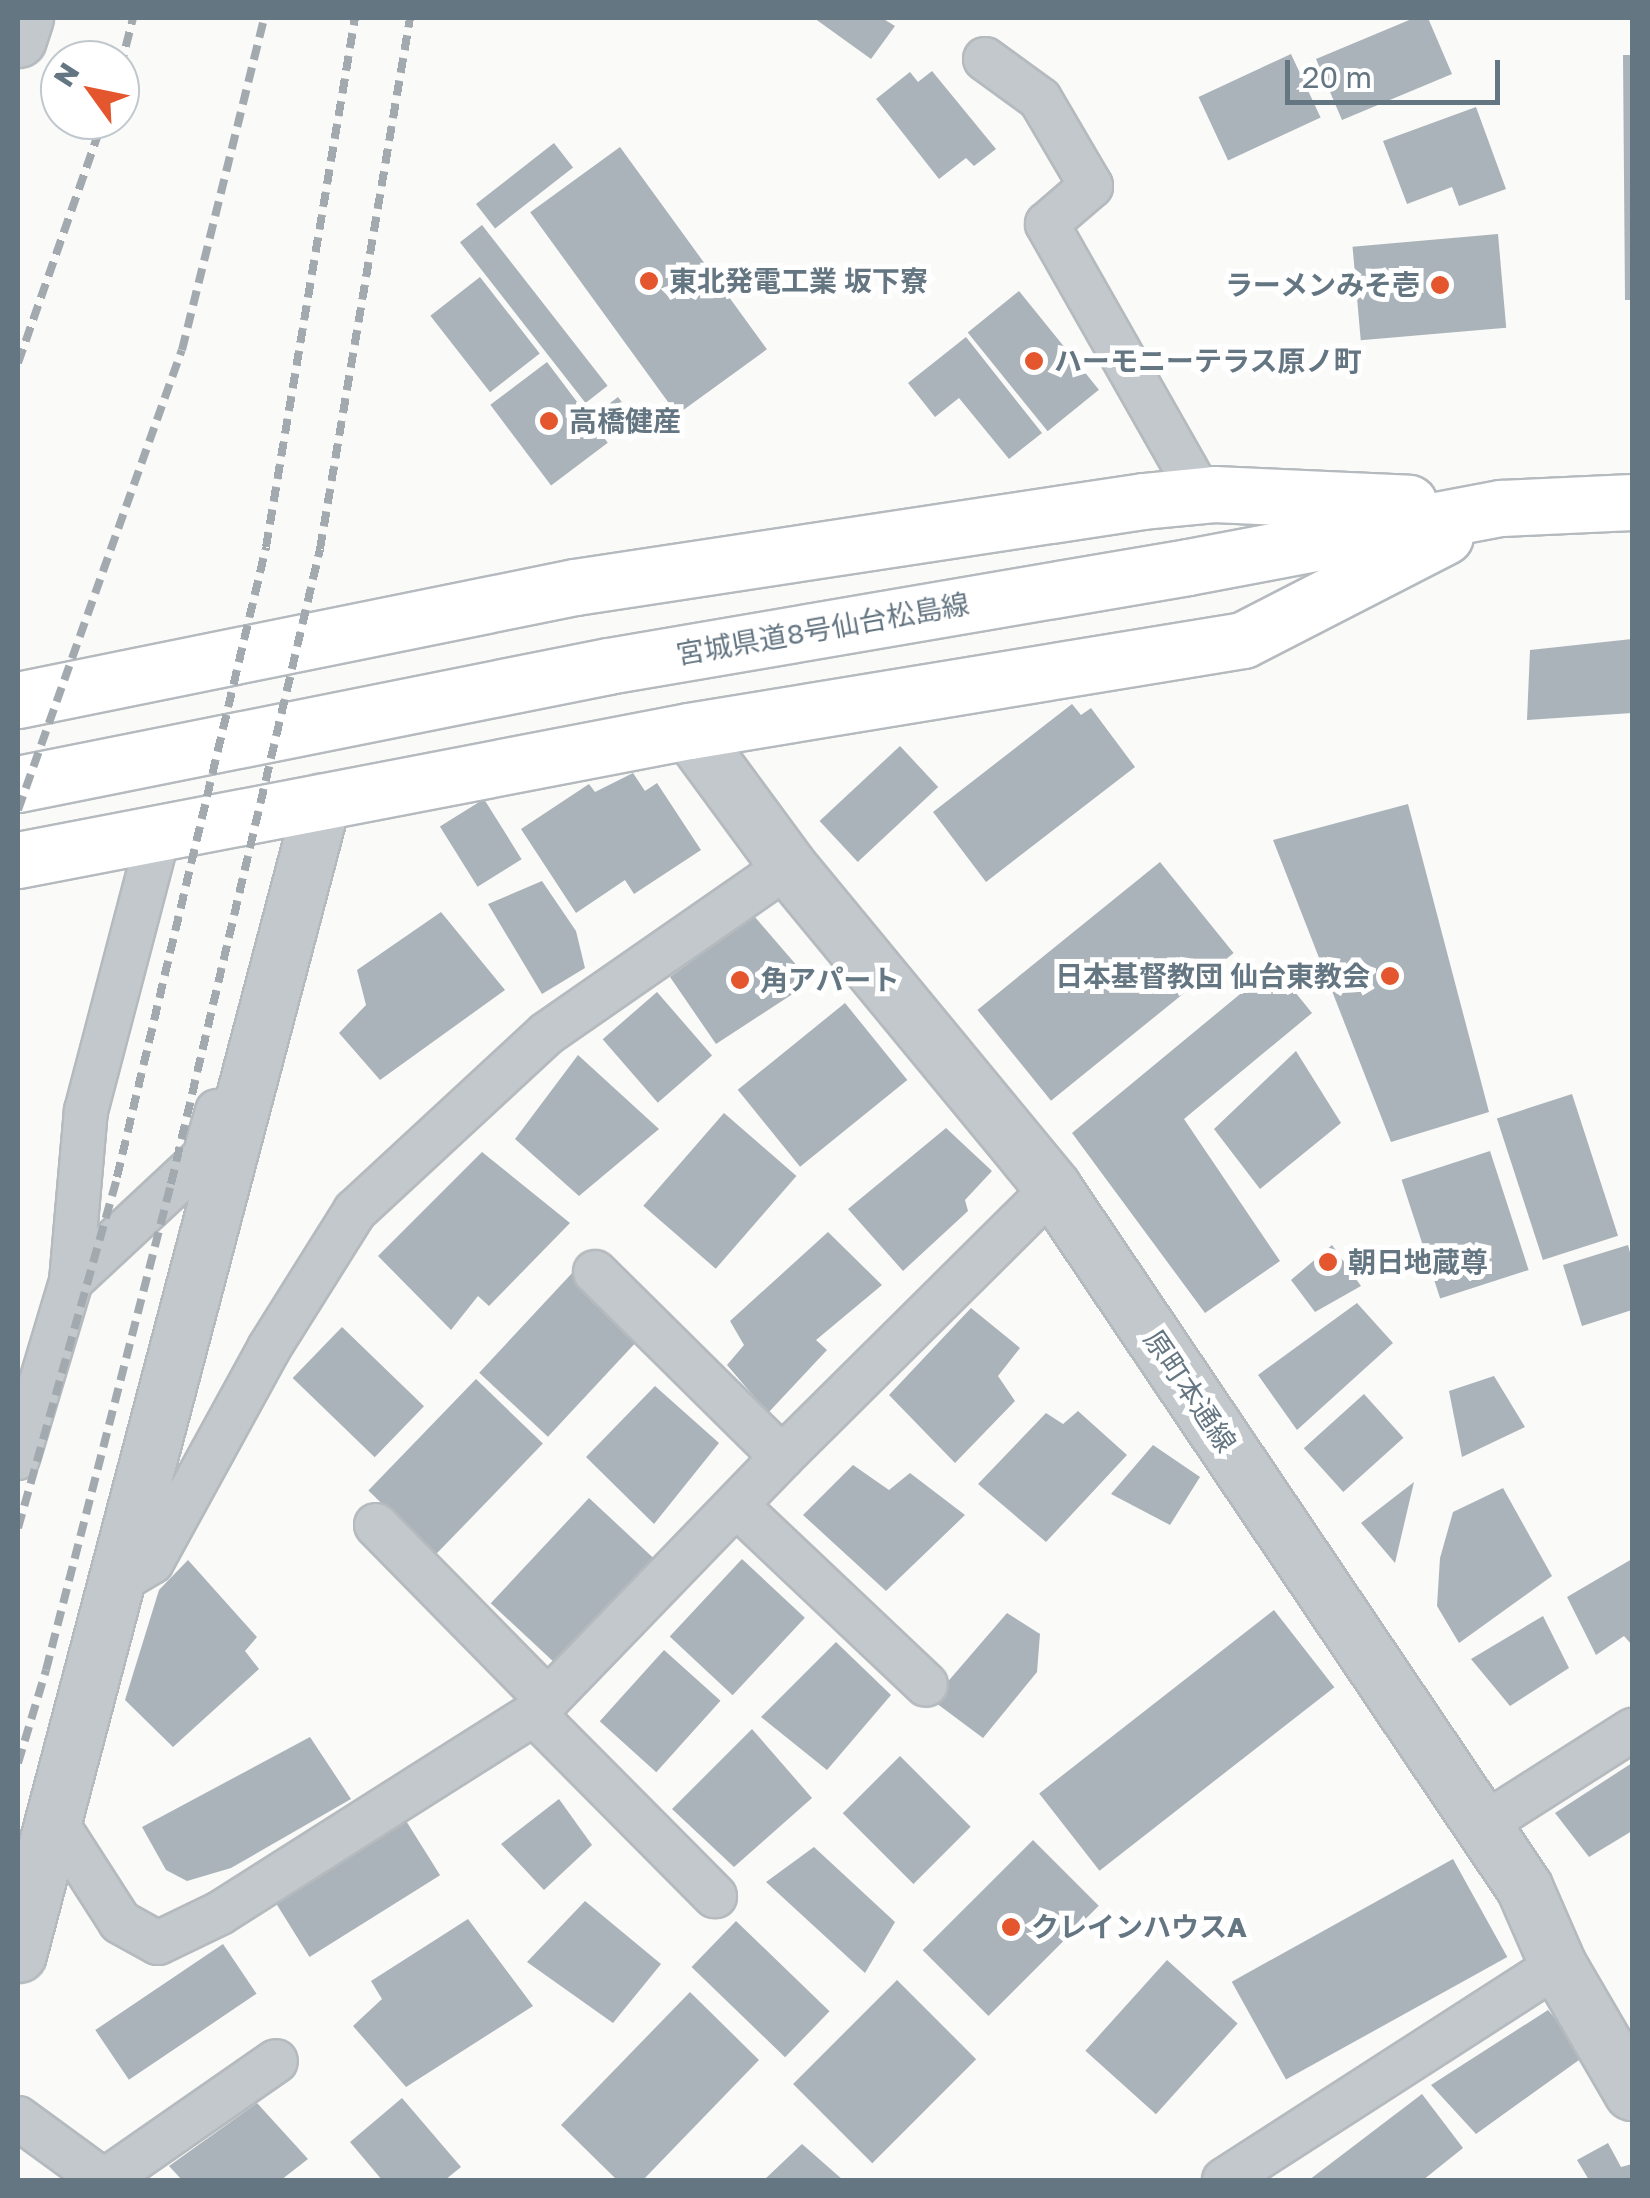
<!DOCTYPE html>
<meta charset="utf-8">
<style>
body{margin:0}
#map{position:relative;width:1650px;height:2198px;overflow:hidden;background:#fafaf8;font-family:"Golos Text","Noto Sans JP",sans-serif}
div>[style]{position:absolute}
.building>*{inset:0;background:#aab3b9;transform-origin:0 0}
.roads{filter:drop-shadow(2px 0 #b5babe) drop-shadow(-2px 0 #b5babe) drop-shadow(0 2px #b5babe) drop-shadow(0 -2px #b5babe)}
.service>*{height:42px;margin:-21px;padding:0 21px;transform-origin:21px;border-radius:21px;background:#c3c8cc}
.minor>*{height:55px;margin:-27.5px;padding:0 27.5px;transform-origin:27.5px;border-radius:27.5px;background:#c3c8cc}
.primary>*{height:55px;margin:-27.5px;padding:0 27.5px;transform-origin:27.5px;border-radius:27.5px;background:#fff}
.rail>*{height:8px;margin-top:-4px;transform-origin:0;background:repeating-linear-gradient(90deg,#a2aab0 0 15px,transparent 0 23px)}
.dots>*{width:28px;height:28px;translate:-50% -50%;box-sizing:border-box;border:5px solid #fff;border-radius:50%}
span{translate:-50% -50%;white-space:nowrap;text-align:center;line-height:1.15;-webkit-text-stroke:10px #fff;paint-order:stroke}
.poi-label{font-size:28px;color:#657683;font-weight:700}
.left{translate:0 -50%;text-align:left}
.right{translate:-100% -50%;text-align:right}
.street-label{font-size:28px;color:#657683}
.frame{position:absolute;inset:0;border:20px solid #657683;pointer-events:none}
.north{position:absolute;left:40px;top:40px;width:100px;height:100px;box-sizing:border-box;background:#fff;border:2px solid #c1c8cd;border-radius:50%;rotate:303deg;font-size:28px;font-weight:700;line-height:40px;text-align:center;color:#657683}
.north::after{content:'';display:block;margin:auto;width:35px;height:45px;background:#e4572e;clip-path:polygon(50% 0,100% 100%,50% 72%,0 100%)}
.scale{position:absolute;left:1285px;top:60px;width:215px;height:45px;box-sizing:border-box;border:5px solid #657683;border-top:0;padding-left:12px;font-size:30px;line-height:35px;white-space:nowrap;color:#657683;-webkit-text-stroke:8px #fff;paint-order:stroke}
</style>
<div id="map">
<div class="building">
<div style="clip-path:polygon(814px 18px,882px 18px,895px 26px,871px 59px)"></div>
<div style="clip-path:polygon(1414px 18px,1428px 18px,1452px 74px,1342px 120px,1316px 59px)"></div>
<div style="left:1291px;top:54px;width:70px;height:102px;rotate:65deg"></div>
<div style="clip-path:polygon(1623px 55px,1632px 55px,1632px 300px,1625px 300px)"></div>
<div style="clip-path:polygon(932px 71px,996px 149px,974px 166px,966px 158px,939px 179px,876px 99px,910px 72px,918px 82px)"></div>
<div style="clip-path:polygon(1476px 107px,1506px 189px,1459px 206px,1452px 187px,1407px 204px,1383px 141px)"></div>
<div style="left:554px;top:143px;width:31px;height:99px;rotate:52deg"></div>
<div style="left:620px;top:147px;width:250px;height:111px;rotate:54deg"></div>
<div style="left:482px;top:225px;width:204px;height:28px;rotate:52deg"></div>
<div style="left:1498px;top:234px;width:94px;height:146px;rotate:85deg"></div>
<div style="left:480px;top:277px;width:97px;height:63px;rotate:52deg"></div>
<div style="left:1019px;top:291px;width:127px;height:66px;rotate:51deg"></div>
<div style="clip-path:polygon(966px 337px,1042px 433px,1009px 459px,959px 398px,935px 417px,908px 383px)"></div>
<div style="left:547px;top:362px;width:101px;height:71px;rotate:53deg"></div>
<div style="left:618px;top:397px;width:21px;height:21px;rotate:53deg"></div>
<div style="clip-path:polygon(1632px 639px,1632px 713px,1527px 720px,1530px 650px)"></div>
<div style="clip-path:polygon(1072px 704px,1081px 715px,1091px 708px,1135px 767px,986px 882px,933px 812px)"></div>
<div style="left:900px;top:746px;width:56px;height:110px;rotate:47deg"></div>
<div style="clip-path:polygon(633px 773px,645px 791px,657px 783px,701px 850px,634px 894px,625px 880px,576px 913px,521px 829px,589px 784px,595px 792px)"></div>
<div style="left:484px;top:799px;width:71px;height:52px;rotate:58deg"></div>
<div style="clip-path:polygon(1408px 804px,1489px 1112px,1391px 1142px,1273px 840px)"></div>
<div style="left:1160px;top:862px;width:117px;height:235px;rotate:51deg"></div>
<div style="clip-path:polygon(542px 881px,576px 931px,585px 968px,542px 994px,488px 904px)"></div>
<div style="clip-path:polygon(441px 912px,505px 990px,380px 1080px,339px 1033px,366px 1005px,357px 970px)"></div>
<div style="clip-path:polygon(754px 916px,811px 982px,716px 1044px,670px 977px)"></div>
<div style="clip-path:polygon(1274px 966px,1312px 1013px,1184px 1119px,1280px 1261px,1205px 1313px,1072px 1133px)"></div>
<div style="left:657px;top:992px;width:84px;height:72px;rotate:49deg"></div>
<div style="left:845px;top:1003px;width:99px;height:138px;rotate:51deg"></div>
<div style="clip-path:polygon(1296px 1051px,1341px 1123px,1260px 1189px,1214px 1129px)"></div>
<div style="clip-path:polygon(578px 1055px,659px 1129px,579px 1196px,515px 1139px)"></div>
<div style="left:1572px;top:1094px;width:149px;height:79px;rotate:72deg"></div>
<div style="left:724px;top:1113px;width:96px;height:123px;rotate:41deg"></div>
<div style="clip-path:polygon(946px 1128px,992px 1171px,965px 1200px,968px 1211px,903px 1271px,848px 1209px)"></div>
<div style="left:1490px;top:1151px;width:125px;height:93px;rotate:72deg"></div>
<div style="clip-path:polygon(482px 1152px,570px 1223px,489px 1306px,478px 1296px,451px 1330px,378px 1256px)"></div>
<div style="clip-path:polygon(828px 1232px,882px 1285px,816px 1340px,827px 1350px,768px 1413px,727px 1365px,744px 1345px,730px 1321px)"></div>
<div style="clip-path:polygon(1332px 1245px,1361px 1286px,1315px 1312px,1291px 1280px)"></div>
<div style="clip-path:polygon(1628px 1245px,1632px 1260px,1632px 1310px,1582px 1326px,1563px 1265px)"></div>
<div style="left:574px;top:1271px;width:94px;height:139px;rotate:43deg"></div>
<div style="clip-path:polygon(1357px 1303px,1393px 1343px,1297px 1430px,1258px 1375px)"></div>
<div style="clip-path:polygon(971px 1308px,1020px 1348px,998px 1376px,1015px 1401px,955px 1463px,889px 1395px)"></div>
<div style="left:342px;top:1327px;width:114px;height:71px;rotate:44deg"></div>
<div style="clip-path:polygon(1494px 1376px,1525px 1427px,1462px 1457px,1449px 1391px)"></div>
<div style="left:476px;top:1379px;width:93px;height:155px;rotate:44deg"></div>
<div style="clip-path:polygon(655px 1386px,719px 1443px,654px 1524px,586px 1457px)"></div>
<div style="left:1364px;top:1394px;width:59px;height:81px;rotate:48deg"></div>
<div style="clip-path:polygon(1078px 1411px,1127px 1455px,1046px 1542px,978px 1484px,1046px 1413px,1063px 1424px)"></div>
<div style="clip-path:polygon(1153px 1445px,1200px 1477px,1170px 1525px,1111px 1494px)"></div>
<div style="clip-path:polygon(853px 1465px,889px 1490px,910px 1473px,965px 1515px,886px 1591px,803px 1515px)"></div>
<div style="clip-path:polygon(1414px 1482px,1395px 1563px,1361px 1523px)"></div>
<div style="clip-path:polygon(1503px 1488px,1552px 1576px,1459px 1643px,1437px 1606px,1440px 1558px,1453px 1512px)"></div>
<div style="left:589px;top:1498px;width:88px;height:144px;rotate:43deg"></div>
<div style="left:742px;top:1559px;width:86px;height:106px;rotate:43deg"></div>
<div style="clip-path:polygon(1632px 1559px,1632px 1645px,1624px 1636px,1596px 1655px,1567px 1597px)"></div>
<div style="clip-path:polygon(188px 1560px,257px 1637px,245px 1651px,259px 1669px,173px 1747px,125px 1700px,159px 1590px)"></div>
<div style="left:1274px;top:1610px;width:98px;height:298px;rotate:52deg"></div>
<div style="clip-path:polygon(1007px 1613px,1040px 1634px,1037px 1672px,983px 1738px,932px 1700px)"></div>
<div style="clip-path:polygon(1543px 1616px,1569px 1668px,1510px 1706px,1471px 1659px)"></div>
<div style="clip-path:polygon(836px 1642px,891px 1695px,827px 1770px,761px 1717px)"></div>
<div style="left:664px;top:1650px;width:76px;height:96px;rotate:42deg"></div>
<div style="clip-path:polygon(752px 1729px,812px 1798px,734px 1867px,672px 1809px)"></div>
<div style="clip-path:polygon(310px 1737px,351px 1799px,231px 1868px,187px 1881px,166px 1870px,142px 1827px)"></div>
<div style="left:900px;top:1756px;width:100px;height:81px;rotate:45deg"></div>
<div style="clip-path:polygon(1632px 1763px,1632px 1831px,1589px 1857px,1555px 1813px)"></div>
<div style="clip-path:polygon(559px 1799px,592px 1845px,544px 1890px,501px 1844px)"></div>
<div style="left:403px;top:1816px;width:70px;height:154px;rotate:58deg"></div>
<div style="left:1033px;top:1840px;width:93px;height:156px;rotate:45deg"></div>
<div style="clip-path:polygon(814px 1847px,895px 1922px,865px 1973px,766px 1882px)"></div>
<div style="left:1453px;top:1859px;width:112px;height:253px;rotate:61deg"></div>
<div style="clip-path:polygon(585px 1901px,661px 1964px,613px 2023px,527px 1962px)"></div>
<div style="clip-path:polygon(468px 1919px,533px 2006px,406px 2087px,353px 2026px,382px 1999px,371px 1981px)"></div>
<div style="left:736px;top:1921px;width:130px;height:64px;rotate:44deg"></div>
<div style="left:223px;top:1944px;width:60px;height:154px;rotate:56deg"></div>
<div style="left:1167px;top:1960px;width:95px;height:122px;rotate:42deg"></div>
<div style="left:897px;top:1980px;width:112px;height:147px;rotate:45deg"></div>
<div style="clip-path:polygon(690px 1992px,759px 2060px,643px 2180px,617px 2180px,561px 2125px)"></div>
<div style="clip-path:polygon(1548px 2010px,1586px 2055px,1476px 2134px,1431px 2085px)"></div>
<div style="clip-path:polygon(1422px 2094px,1463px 2148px,1423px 2180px,1309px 2180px)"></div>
<div style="clip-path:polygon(402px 2098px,461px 2167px,445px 2180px,382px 2180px,350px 2142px)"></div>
<div style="clip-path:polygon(257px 2103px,308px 2159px,281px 2180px,182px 2180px,169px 2166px)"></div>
<div style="clip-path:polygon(1608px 2143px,1621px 2167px,1632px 2164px,1632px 2180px,1589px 2180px,1577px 2160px)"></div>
<div style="clip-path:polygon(802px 2144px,843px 2180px,764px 2180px)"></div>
</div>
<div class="roads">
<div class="service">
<div style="left:985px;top:59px;width:68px;rotate:36deg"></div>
<div style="left:1040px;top:99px;width:101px;rotate:59.6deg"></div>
<div style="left:1091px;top:186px;width:58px;rotate:139.2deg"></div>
<div style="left:1047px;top:224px;width:312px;rotate:60.4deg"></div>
<div style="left:595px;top:1272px;width:263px;rotate:44.7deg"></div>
<div style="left:71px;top:1281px;width:171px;rotate:-85deg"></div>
<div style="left:86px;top:1111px;width:287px;rotate:-75.3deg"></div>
<div style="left:18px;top:1458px;width:185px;rotate:-73.3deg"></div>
<div style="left:71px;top:1281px;width:182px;rotate:-43deg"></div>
<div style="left:204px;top:1157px;width:48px;rotate:-74.2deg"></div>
<div style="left:737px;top:1506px;width:260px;rotate:43.4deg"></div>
<div style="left:376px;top:1525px;width:245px;rotate:45.5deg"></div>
<div style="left:115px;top:1584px;width:43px;rotate:-30.7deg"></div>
<div style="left:152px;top:1562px;width:244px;rotate:-61.3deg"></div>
<div style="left:269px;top:1348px;width:162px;rotate:-57.9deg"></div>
<div style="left:355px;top:1211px;width:260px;rotate:-42.8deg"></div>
<div style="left:546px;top:1034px;width:295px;rotate:-34.8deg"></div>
<div style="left:534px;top:1714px;width:357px;rotate:-46deg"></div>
<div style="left:782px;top:1457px;width:382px;rotate:-44.8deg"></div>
<div style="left:54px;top:1819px;width:122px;rotate:57.3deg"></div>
<div style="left:120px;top:1922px;width:43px;rotate:28.9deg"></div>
<div style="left:158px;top:1943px;width:69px;rotate:-25.8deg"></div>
<div style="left:220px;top:1913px;width:372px;rotate:-32.4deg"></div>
<div style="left:534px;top:1714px;width:257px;rotate:45.2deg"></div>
<div style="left:1483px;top:1825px;width:177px;rotate:-32.5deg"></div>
<div style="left:18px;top:2118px;width:105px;rotate:36.1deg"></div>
<div style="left:105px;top:2180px;width:208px;rotate:-34.8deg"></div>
<div style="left:1224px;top:2180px;width:397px;rotate:-32.8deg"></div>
</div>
<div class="minor">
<div style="left:18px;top:39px;width:22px;rotate:-72deg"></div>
<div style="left:689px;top:731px;width:167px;rotate:53.7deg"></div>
<div style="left:788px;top:866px;width:417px;rotate:50.5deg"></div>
<div style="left:1053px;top:1188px;width:843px;rotate:56.03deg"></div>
<div style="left:1524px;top:1887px;width:85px;rotate:66.4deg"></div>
<div style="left:1558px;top:1965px;width:147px;rotate:59.8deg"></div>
<div style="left:18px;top:1954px;width:1192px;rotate:-75.23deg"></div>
</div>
<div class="primary">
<div style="left:18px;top:700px;width:568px;rotate:-11.47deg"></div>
<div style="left:575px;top:587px;width:574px;rotate:-8.61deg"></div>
<div style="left:1143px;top:501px;width:71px;rotate:-5.6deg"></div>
<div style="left:1214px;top:494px;width:195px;rotate:2.6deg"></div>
<div style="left:18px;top:784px;width:602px;rotate:-11.31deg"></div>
<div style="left:608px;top:666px;width:588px;rotate:-9.69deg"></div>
<div style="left:1188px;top:567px;width:319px;rotate:-10.7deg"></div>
<div style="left:1501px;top:508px;width:131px;rotate:-2.6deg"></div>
<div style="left:18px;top:860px;width:683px;rotate:-10.88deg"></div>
<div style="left:689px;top:731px;width:561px;rotate:-9.33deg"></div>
<div style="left:1243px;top:640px;width:227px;rotate:-27.2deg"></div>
</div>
</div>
<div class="rail">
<div style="left:120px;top:69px;width:53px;rotate:-75.7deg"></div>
<div style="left:18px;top:363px;width:257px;rotate:-70.7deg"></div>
<div style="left:18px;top:810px;width:488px;rotate:-70.4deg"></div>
<div style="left:182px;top:350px;width:342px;rotate:-76.1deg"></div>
<div style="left:18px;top:1528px;width:365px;rotate:-74.2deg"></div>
<div style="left:117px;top:1177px;width:647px;rotate:-76.69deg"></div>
<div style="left:266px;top:547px;width:536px;rotate:-80.45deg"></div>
<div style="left:18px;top:1763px;width:97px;rotate:-73.2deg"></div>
<div style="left:46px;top:1670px;width:502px;rotate:-75.58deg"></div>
<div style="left:171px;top:1184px;width:652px;rotate:-76.79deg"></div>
<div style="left:320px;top:549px;width:539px;rotate:-80.38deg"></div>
</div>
<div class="dots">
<div style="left:649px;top:281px;background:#e4572e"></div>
<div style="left:1440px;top:285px;background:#e4572e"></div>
<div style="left:1034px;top:361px;background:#e4572e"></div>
<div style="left:549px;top:421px;background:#e4572e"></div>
<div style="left:1390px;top:976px;background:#e4572e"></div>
<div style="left:740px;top:980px;background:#e4572e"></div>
<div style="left:1328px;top:1262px;background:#e4572e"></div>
<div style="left:1011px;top:1927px;background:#e4572e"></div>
</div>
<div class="poi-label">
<span class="left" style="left:669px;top:281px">東北発電工業 坂下寮</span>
<span class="right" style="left:1420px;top:285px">ラーメンみそ壱</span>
<span class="left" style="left:1054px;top:361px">ハーモニーテラス原ノ町</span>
<span class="left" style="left:569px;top:421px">高橋健産</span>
<span class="right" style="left:1370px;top:976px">日本基督教団 仙台東教会</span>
<span class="left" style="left:760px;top:980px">角アパート</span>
<span class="left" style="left:1348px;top:1262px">朝日地蔵尊</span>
<span class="left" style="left:1031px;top:1927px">クレインハウスA</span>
</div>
<div class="street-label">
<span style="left:823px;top:629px;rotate:-10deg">宮城県道8号仙台松島線</span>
<span style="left:1190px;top:1391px;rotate:56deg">原町本通線</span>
</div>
<div class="frame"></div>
<div class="north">N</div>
<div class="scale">20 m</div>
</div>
